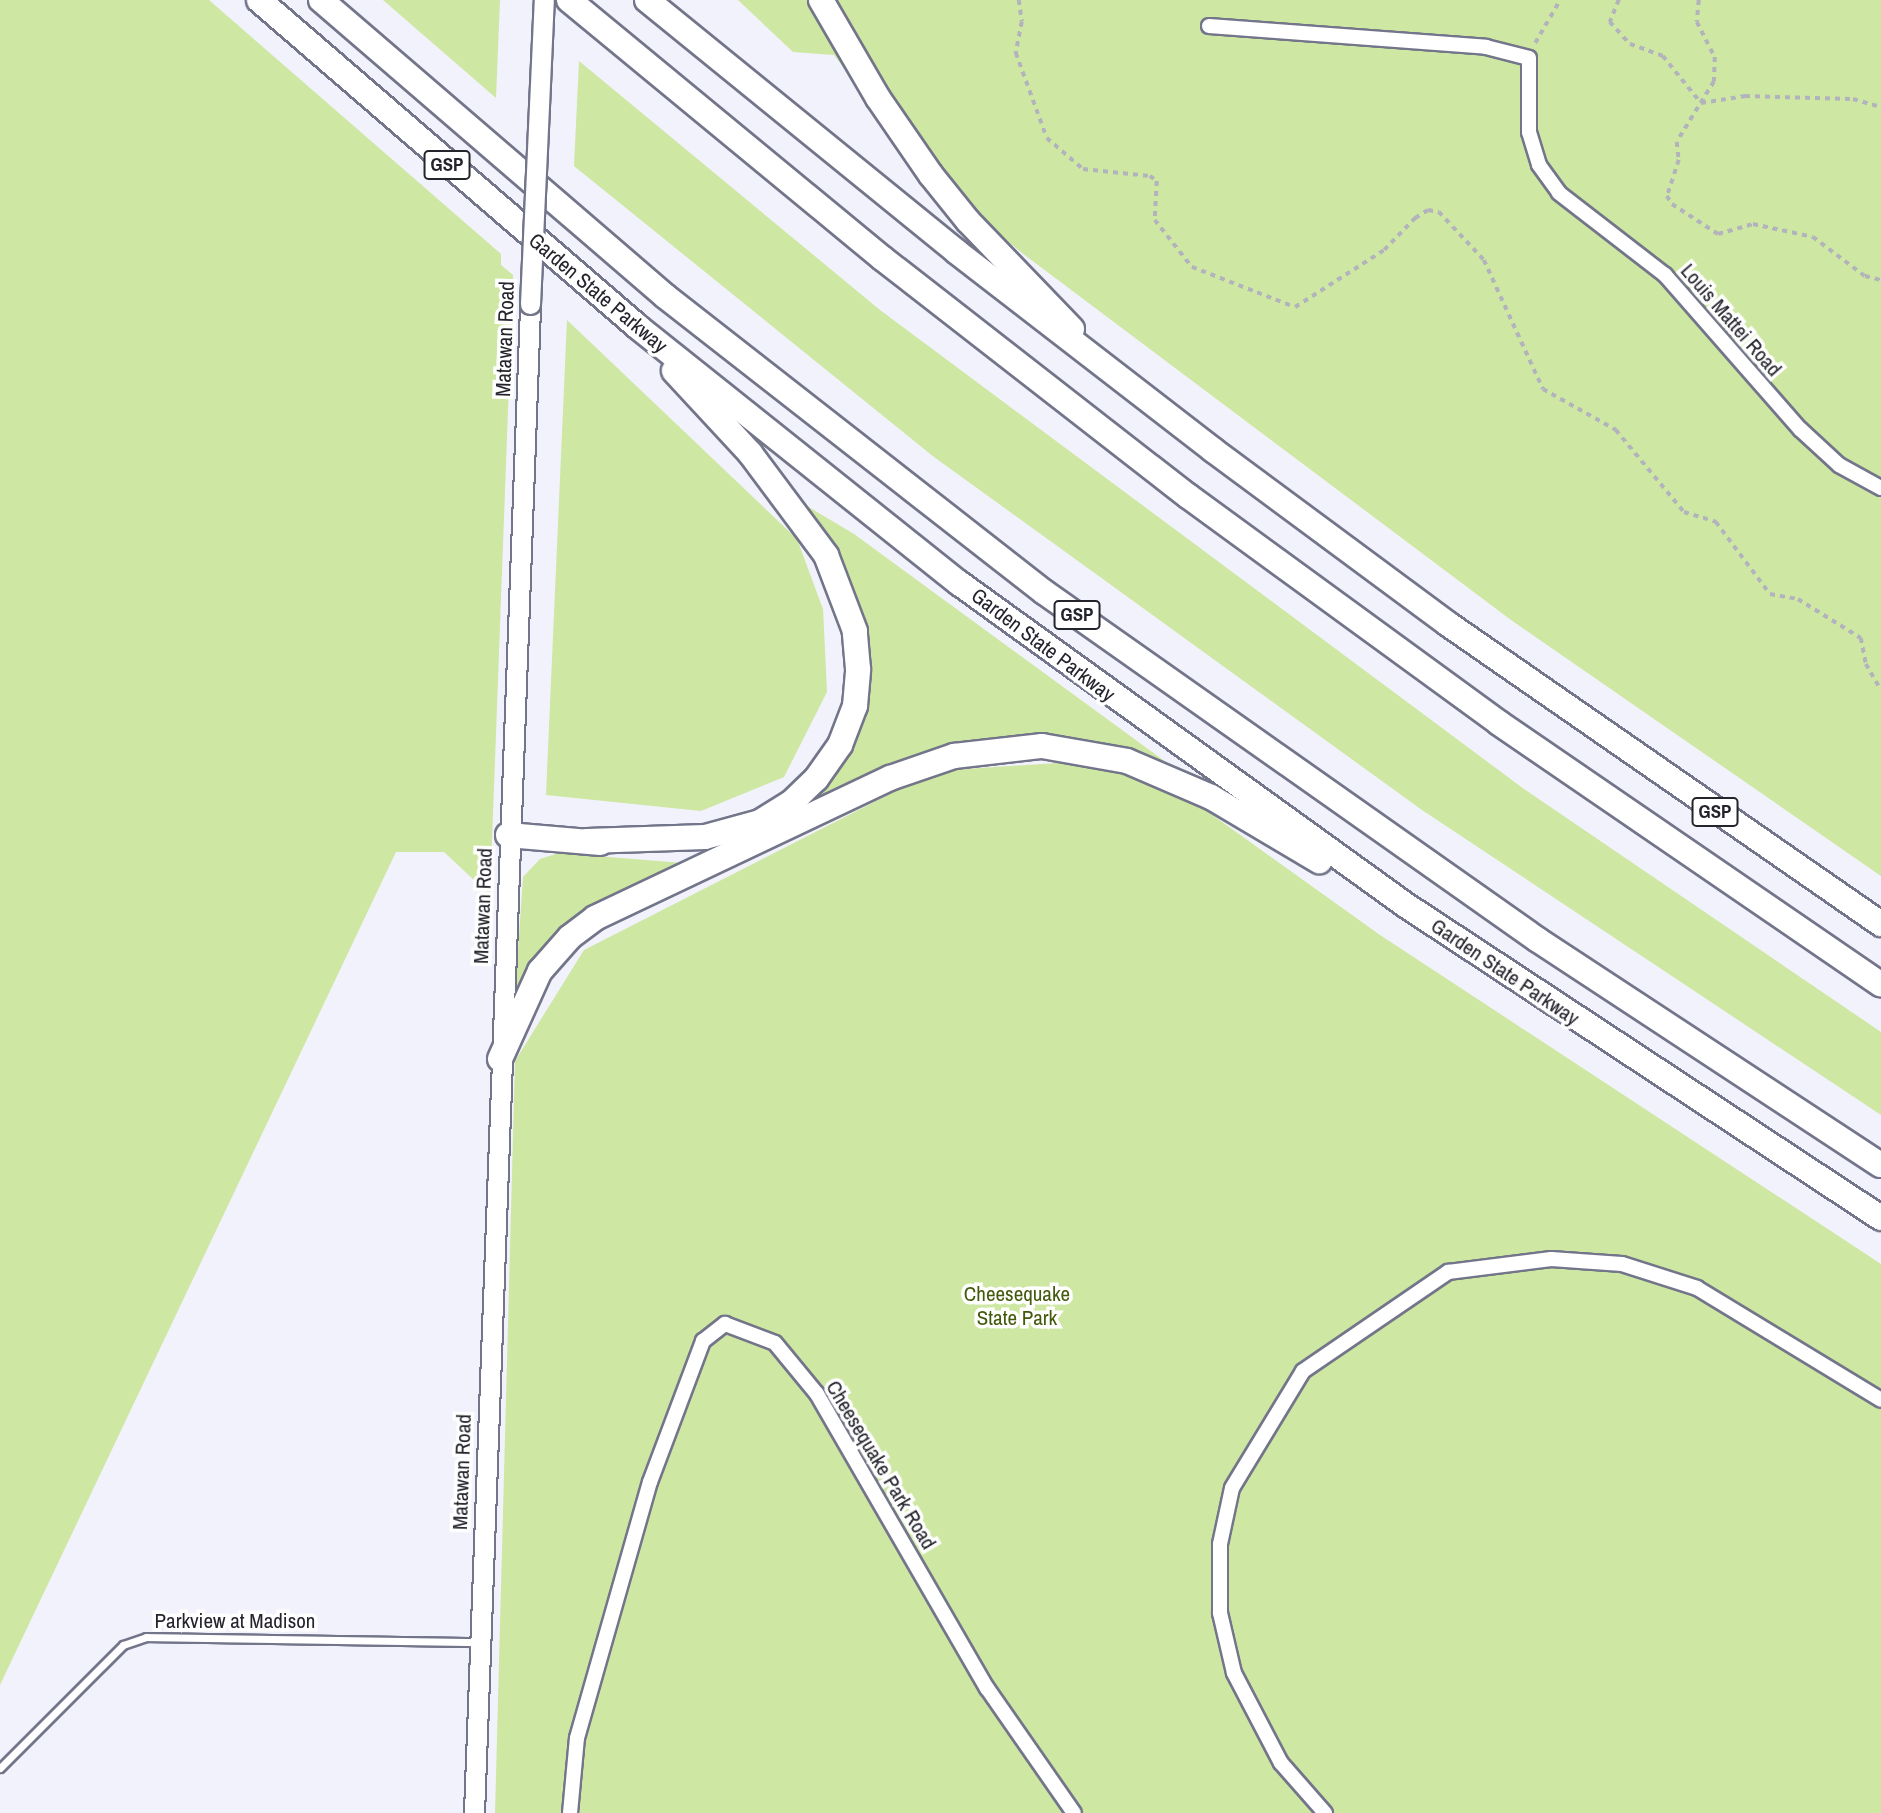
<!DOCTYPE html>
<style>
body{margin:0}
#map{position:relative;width:1881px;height:1813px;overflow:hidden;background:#f1f2fb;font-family:"Archivo Narrow",sans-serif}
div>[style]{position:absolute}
.green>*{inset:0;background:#cee7a2}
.path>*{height:3.5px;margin-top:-1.75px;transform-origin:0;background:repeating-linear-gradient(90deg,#b2b3bc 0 5px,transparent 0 10px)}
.roads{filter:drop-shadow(2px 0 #73758a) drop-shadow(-2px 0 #73758a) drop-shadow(0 2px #73758a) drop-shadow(0 -2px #73758a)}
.service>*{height:7px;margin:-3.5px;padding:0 3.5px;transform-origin:3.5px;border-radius:3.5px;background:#fff}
.minor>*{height:14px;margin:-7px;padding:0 7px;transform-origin:7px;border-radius:7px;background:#fff}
.secondary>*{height:19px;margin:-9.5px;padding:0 9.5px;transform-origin:9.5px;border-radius:9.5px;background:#fff}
.motorway>*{height:24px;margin:-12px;padding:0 12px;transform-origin:12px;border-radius:12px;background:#fff}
.bridges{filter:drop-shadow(2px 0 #73758a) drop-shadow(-2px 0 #73758a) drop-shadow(0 2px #73758a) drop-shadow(0 -2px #73758a)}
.secondary-bridge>*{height:19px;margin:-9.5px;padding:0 9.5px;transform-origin:9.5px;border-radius:9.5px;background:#fff}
span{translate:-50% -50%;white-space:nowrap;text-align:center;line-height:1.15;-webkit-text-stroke:7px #fff;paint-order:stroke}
.shield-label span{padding:2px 5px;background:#fff;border:2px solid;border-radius:5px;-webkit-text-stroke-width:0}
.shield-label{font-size:19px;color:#24242d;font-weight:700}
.street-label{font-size:21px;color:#24242d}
.park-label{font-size:21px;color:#43590c}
</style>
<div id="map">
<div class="green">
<div style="clip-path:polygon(0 0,209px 0,501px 254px,501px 265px,513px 275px,490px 895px,444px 852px,396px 852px,0 1685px)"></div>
<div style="clip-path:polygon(383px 0,500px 0,496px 98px)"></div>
<div style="clip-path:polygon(738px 0,1881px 0,1881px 876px,1511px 620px,1022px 253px,923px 172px,834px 55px,793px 52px)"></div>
<div style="clip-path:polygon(579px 61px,880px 310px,1524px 789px,1881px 1032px,1881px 1115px,1422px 810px,1060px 548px,934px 457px,574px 166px)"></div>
<div style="clip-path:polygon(567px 320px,797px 539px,823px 609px,827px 692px,784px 777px,701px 811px,546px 795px)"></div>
<div style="clip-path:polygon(807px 506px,854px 534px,1170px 765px,1136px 753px,1043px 739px,795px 810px,862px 700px,827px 538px)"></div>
<div style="clip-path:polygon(1103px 760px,1172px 786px,1380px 935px,1881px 1264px,1881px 1813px,495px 1813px,515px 1061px,584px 950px,935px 771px)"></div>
<div style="clip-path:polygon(559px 853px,683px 863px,526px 979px,515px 996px,523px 877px,540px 859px)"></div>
</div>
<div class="path">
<div style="left:1019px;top:0;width:22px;rotate:82deg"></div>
<div style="left:1022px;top:22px;width:32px;rotate:101deg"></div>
<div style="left:1016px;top:53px;width:90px;rotate:70deg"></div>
<div style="left:1047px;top:138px;width:48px;rotate:40.7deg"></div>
<div style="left:1083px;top:169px;width:67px;rotate:6deg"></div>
<div style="left:1150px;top:176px;width:9px;rotate:36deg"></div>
<div style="left:1157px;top:181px;width:39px;rotate:93deg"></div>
<div style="left:1155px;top:220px;width:60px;rotate:51.8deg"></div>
<div style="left:1192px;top:267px;width:110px;rotate:21.2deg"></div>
<div style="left:1295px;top:307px;width:106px;rotate:-32.6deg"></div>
<div style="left:1384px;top:250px;width:45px;rotate:-45.9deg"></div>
<div style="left:1415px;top:218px;width:15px;rotate:-32deg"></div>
<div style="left:1428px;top:210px;width:11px;rotate:10deg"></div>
<div style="left:1439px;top:212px;width:66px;rotate:46.8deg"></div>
<div style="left:1484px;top:260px;width:142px;rotate:65.4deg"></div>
<div style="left:1543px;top:389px;width:84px;rotate:29.3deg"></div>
<div style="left:1616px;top:430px;width:107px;rotate:50.3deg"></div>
<div style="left:1684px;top:512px;width:34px;rotate:17deg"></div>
<div style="left:1716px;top:522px;width:90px;rotate:53.1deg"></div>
<div style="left:1770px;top:594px;width:28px;rotate:10deg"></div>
<div style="left:1798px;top:599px;width:74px;rotate:31.8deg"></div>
<div style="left:1861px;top:638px;width:26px;rotate:79deg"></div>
<div style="left:1866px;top:664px;width:30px;rotate:60deg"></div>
<div style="left:1619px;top:0;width:24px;rotate:112deg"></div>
<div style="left:1610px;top:22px;width:30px;rotate:48deg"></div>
<div style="left:1630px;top:44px;width:35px;rotate:20deg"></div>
<div style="left:1663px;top:56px;width:60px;rotate:51deg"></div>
<div style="left:1701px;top:103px;width:45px;rotate:-9deg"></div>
<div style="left:1745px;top:96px;width:108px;rotate:1.6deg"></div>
<div style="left:1853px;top:99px;width:29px;rotate:16deg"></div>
<div style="left:1699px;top:0;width:22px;rotate:95deg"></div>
<div style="left:1697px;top:22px;width:39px;rotate:63deg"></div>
<div style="left:1715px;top:57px;width:25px;rotate:92deg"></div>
<div style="left:1714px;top:82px;width:70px;rotate:121.7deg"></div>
<div style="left:1677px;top:142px;width:18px;rotate:84deg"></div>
<div style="left:1679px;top:160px;width:38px;rotate:108deg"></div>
<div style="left:1667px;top:196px;width:9px;rotate:58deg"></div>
<div style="left:1672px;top:204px;width:55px;rotate:33.1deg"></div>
<div style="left:1718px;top:234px;width:36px;rotate:-16deg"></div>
<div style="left:1753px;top:224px;width:61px;rotate:12.2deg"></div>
<div style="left:1813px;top:237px;width:65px;rotate:36.9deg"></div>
<div style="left:1865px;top:276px;width:16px;rotate:14deg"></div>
<div style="left:1535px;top:43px;width:50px;rotate:-59.8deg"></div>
</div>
<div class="roads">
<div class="service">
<div style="left:0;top:1768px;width:174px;rotate:-45deg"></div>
<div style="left:123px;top:1645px;width:24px;rotate:-19deg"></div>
<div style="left:146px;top:1637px;width:333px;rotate:0.9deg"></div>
</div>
<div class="minor">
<div style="left:1209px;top:26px;width:278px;rotate:4.3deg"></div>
<div style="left:1486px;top:47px;width:44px;rotate:14.3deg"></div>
<div style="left:1529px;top:58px;width:74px;rotate:90deg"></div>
<div style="left:1529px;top:132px;width:34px;rotate:73deg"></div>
<div style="left:1539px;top:165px;width:34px;rotate:54deg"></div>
<div style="left:1559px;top:193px;width:134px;rotate:37.7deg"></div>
<div style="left:1665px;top:275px;width:205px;rotate:48.8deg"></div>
<div style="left:1800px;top:429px;width:53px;rotate:42.7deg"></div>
<div style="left:1839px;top:465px;width:48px;rotate:28.7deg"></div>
<div style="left:570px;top:1813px;width:75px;rotate:-84.7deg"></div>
<div style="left:577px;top:1738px;width:266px;rotate:-74.1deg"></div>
<div style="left:650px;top:1482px;width:151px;rotate:-69.4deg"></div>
<div style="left:703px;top:1341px;width:28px;rotate:-38deg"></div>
<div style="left:725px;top:1324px;width:53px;rotate:20.8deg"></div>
<div style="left:775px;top:1343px;width:66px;rotate:50.5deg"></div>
<div style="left:817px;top:1394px;width:340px;rotate:60deg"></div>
<div style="left:987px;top:1688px;width:152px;rotate:55.2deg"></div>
<div style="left:1325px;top:1813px;width:67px;rotate:-131.3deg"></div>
<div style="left:1281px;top:1763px;width:102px;rotate:-117.6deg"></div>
<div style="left:1234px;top:1673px;width:62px;rotate:-103.1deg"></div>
<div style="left:1220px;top:1613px;width:69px;rotate:-90deg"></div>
<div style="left:1220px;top:1544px;width:57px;rotate:-77.9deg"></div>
<div style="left:1232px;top:1488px;width:137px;rotate:-58.7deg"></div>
<div style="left:1303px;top:1371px;width:176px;rotate:-34.3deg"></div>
<div style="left:1448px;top:1272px;width:104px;rotate:-7.2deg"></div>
<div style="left:1551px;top:1259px;width:71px;rotate:4deg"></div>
<div style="left:1622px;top:1264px;width:79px;rotate:17.7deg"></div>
<div style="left:1697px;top:1288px;width:215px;rotate:31.3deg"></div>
</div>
<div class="secondary">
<div style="left:474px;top:1813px;width:1510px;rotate:-87.87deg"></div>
</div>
<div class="motorway">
<div style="left:259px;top:0;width:501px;rotate:40.79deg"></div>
<div style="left:638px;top:327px;width:411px;rotate:38.6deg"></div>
<div style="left:959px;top:583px;width:549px;rotate:35.8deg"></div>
<div style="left:1404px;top:904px;width:571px;rotate:33.36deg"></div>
<div style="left:321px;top:0;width:454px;rotate:40.7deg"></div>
<div style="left:665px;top:296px;width:481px;rotate:38deg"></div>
<div style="left:1044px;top:592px;width:604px;rotate:35.16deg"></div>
<div style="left:1538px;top:940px;width:410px;rotate:33.3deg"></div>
<div style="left:569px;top:0;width:406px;rotate:39.5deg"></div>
<div style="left:882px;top:258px;width:388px;rotate:37.9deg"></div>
<div style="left:1188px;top:496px;width:385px;rotate:36.1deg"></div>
<div style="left:1499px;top:723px;width:463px;rotate:34.4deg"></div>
<div style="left:647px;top:0;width:400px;rotate:39.1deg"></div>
<div style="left:957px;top:252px;width:324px;rotate:37.7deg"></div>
<div style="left:1213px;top:450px;width:292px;rotate:36.5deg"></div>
<div style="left:1448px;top:624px;width:527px;rotate:34.72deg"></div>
<div style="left:821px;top:0;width:113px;rotate:59.8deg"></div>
<div style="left:878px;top:98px;width:93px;rotate:55.5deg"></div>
<div style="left:931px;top:175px;width:59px;rotate:51.2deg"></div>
<div style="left:968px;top:221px;width:150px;rotate:46.1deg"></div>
<div style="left:508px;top:835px;width:93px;rotate:4.9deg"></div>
<div style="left:587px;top:841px;width:118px;rotate:-1.9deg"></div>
<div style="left:705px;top:837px;width:57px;rotate:-15.3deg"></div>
<div style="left:760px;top:822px;width:36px;rotate:-32deg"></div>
<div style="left:791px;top:803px;width:35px;rotate:-44deg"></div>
<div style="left:816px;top:779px;width:42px;rotate:-54.8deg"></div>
<div style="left:840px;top:745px;width:42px;rotate:-69deg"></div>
<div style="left:855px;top:706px;width:37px;rotate:-85deg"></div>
<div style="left:858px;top:669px;width:38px;rotate:-95deg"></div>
<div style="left:855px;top:631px;width:81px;rotate:-110.9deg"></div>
<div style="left:826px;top:555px;width:127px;rotate:-126.7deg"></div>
<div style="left:750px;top:453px;width:112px;rotate:-132.8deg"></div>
<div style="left:500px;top:1059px;width:97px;rotate:-65.6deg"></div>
<div style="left:540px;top:971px;width:45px;rotate:-48.6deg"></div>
<div style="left:570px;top:937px;width:31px;rotate:-37deg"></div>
<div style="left:595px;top:918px;width:327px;rotate:-25.4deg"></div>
<div style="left:890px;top:778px;width:68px;rotate:-19deg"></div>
<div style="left:954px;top:756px;width:89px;rotate:-6.5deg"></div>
<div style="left:1042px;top:746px;width:86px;rotate:10deg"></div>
<div style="left:1127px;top:761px;width:91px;rotate:23.2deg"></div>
<div style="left:1211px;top:797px;width:126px;rotate:30.7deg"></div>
</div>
</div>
<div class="bridges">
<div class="secondary-bridge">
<div style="left:530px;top:304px;width:304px;rotate:-87.4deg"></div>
</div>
</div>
<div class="shield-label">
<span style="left:447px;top:165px">GSP</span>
<span style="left:1077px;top:615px">GSP</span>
<span style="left:1715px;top:812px">GSP</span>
</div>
<div class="street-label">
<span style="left:598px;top:293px;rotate:40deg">Garden State Parkway</span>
<span style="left:1731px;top:320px;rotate:49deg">Louis Mattei Road</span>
<span style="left:505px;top:339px;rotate:-88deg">Matawan Road</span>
<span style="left:1043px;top:645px;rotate:37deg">Garden State Parkway</span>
<span style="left:483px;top:906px;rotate:-88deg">Matawan Road</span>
<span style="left:1505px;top:972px;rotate:34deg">Garden State Parkway</span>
<span style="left:881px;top:1465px;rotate:59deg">Cheesequake Park Road</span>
<span style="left:462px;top:1472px;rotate:-88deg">Matawan Road</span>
<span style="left:235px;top:1621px">Parkview at Madison</span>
</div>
<div class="park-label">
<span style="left:1017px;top:1306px">Cheesequake<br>State Park</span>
</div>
</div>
